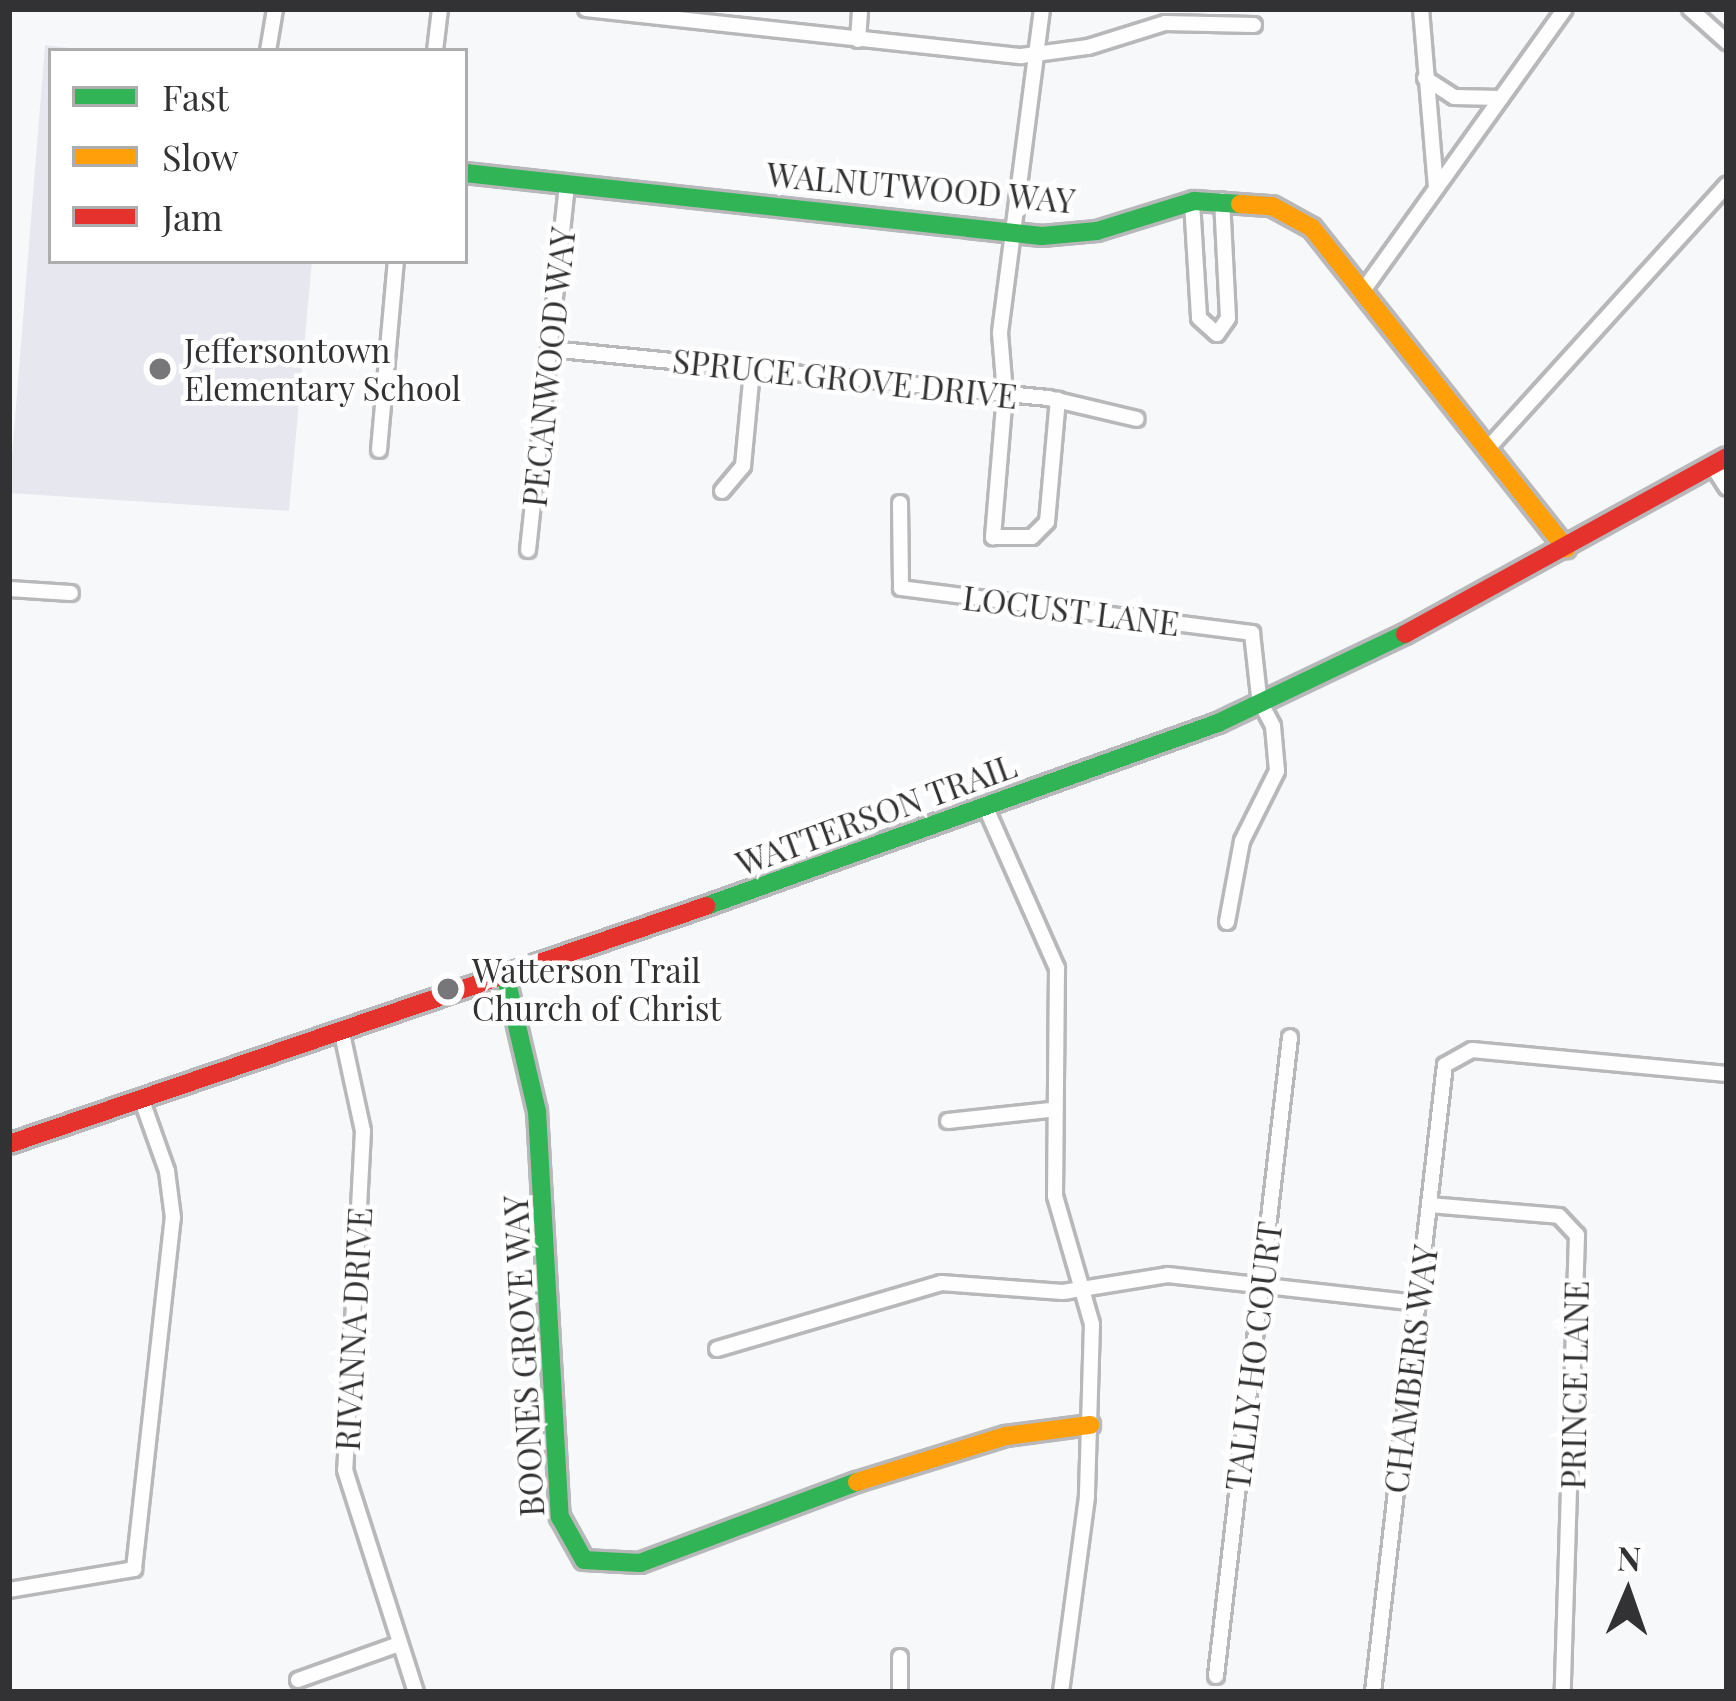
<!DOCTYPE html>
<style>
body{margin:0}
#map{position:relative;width:1736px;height:1701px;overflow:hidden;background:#f7f8fa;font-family:"Playfair Display",serif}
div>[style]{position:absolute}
.built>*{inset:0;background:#e7e8ef}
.roads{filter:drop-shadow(3px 0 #b8b8ba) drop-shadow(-3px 0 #b8b8ba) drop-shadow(0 3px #b8b8ba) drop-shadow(0 -3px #b8b8ba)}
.street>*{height:14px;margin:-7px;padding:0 7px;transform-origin:7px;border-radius:7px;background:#fefefe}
.fast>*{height:18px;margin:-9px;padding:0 9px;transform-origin:9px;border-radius:9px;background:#30b455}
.slow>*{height:18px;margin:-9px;padding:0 9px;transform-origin:9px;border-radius:9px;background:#ff9f0a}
.jam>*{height:18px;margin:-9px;padding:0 9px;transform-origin:9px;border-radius:9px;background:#e5322d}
.dots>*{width:33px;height:33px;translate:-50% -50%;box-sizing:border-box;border:6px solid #fff;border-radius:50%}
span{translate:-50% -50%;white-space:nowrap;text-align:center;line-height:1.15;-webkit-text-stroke:9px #fff;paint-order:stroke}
.street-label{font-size:33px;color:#323234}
.poi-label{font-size:33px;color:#323234}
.left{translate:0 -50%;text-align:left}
.frame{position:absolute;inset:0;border:12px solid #323234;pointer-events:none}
.legend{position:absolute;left:48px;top:48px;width:420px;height:216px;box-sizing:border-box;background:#fff;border:3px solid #adadae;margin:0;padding:15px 21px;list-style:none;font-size:36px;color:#323234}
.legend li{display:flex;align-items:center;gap:24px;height:60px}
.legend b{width:60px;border:3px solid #adadae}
.north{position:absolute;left:1568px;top:1533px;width:120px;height:120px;-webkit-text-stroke:9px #fff;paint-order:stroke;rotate:2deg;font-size:33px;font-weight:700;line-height:48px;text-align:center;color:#323234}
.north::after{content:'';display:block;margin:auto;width:42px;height:54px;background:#323234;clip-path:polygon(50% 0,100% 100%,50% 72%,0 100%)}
</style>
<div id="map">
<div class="built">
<div style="clip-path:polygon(45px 45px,94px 51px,51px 51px,51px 261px,312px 261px,289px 511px,9px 493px)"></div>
</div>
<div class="roads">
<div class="street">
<div style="left:586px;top:9px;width:438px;rotate:6.2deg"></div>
<div style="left:1021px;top:56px;width:68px;rotate:-7.7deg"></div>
<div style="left:1088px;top:47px;width:81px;rotate:-17.3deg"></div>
<div style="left:1165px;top:23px;width:89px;rotate:1.3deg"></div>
<div style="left:1042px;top:9px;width:327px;rotate:97.4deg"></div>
<div style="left:1000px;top:333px;width:61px;rotate:85.3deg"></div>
<div style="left:1005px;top:394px;width:144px;rotate:94.8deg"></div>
<div style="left:993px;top:537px;width:39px"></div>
<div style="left:1032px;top:537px;width:21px;rotate:-45deg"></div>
<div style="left:1047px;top:522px;width:123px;rotate:-84.9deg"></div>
<div style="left:1421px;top:9px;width:180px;rotate:85.2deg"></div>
<div style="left:1690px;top:9px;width:50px;rotate:41.7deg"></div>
<div style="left:858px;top:40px;width:31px;rotate:-86deg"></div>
<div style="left:268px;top:51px;width:43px;rotate:-80.5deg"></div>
<div style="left:435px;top:51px;width:42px;rotate:-83.2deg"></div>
<div style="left:1425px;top:78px;width:35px;rotate:33deg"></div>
<div style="left:1454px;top:97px;width:47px;rotate:1.2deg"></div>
<div style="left:1192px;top:202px;width:116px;rotate:86.5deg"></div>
<div style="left:1199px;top:318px;width:24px;rotate:42deg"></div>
<div style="left:1217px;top:334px;width:19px;rotate:-55deg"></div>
<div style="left:1228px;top:318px;width:118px;rotate:-92.9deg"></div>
<div style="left:1365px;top:288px;width:343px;rotate:-54.4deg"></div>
<div style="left:550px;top:349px;width:500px;rotate:5.62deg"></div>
<div style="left:1048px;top:398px;width:91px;rotate:13.3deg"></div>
<div style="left:1490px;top:446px;width:353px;rotate:-47.8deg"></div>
<div style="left:379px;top:450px;width:190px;rotate:-84.9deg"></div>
<div style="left:1712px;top:465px;width:27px;rotate:57deg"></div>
<div style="left:722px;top:491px;width:33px;rotate:-50deg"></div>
<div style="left:743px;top:466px;width:96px;rotate:-84.6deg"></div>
<div style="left:900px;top:503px;width:85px;rotate:89.3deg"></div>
<div style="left:901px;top:588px;width:354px;rotate:7.3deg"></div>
<div style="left:1252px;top:633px;width:73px;rotate:83.7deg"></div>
<div style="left:528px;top:550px;width:369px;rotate:-83.9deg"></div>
<div style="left:9px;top:589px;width:62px;rotate:3.7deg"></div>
<div style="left:986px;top:808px;width:175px;rotate:66.1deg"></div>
<div style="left:1057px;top:968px;width:228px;rotate:90.5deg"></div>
<div style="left:1055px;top:1196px;width:133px;rotate:73.9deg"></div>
<div style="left:1092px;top:1324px;width:173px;rotate:91.7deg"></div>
<div style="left:1087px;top:1497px;width:197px;rotate:97.6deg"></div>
<div style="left:1227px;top:922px;width:82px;rotate:-79.5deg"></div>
<div style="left:1242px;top:841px;width:78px;rotate:-63.4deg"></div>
<div style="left:1277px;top:771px;width:45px;rotate:-95.1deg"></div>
<div style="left:1273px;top:726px;width:24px;rotate:-118deg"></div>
<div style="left:341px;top:1029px;width:104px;rotate:77.8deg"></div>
<div style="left:363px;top:1131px;width:339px;rotate:93deg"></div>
<div style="left:345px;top:1470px;width:233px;rotate:72.3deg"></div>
<div style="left:948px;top:1121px;width:103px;rotate:-6.2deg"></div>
<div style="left:1429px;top:1205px;width:130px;rotate:4.8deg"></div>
<div style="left:1559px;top:1216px;width:26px;rotate:47deg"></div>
<div style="left:1577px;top:1235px;width:457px;rotate:91.8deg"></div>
<div style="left:717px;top:1349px;width:234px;rotate:-16.4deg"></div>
<div style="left:941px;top:1283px;width:122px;rotate:4.2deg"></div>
<div style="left:1063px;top:1292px;width:106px;rotate:-9.2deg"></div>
<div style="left:1168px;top:1275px;width:252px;rotate:6.4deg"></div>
<div style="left:9px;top:1590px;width:127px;rotate:-9.5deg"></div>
<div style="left:134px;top:1569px;width:353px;rotate:-83.7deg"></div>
<div style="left:173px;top:1218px;width:47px;rotate:-97.3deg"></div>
<div style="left:167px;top:1171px;width:77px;rotate:-109.6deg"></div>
<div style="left:900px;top:1657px;width:35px;rotate:90deg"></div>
<div style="left:1216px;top:1676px;width:643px;rotate:-83.39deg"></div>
<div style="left:298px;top:1680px;width:107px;rotate:-19.6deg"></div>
<div style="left:1373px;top:1692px;width:631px;rotate:-83.45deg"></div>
<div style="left:1445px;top:1065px;width:31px;rotate:-29deg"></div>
<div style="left:1472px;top:1050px;width:256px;rotate:5.4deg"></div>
</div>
<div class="fast">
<div style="left:465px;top:173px;width:580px;rotate:6.23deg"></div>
<div style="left:1042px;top:236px;width:55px;rotate:-5.2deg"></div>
<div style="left:1097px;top:231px;width:102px;rotate:-17.2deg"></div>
<div style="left:1194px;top:201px;width:46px;rotate:3.7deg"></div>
<div style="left:706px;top:906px;width:544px;rotate:-19.67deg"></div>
<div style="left:1218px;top:723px;width:207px;rotate:-25.5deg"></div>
<div style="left:505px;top:974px;width:141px;rotate:76.9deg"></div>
<div style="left:537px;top:1111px;width:407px;rotate:86.8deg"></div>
<div style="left:560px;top:1517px;width:49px;rotate:60.8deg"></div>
<div style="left:584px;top:1560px;width:56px;rotate:3.1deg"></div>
<div style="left:640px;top:1563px;width:232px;rotate:-20.5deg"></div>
</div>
<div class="slow">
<div style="left:1240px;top:204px;width:32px;rotate:4deg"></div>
<div style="left:1272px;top:206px;width:46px;rotate:28.8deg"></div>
<div style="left:1312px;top:228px;width:409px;rotate:51.6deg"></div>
<div style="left:857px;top:1482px;width:156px;rotate:-17.2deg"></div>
<div style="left:1006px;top:1436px;width:85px;rotate:-7.5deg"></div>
</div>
<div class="jam">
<div style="left:1405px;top:634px;width:367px;rotate:-28.8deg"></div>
<div style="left:9px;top:1144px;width:737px;rotate:-18.85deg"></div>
</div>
</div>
<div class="dots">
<div style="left:160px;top:369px;background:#777779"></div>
<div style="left:448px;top:989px;background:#777779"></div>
</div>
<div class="street-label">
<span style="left:921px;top:187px;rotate:5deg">WALNUTWOOD WAY</span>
<span style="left:548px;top:367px;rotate:-84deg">PECANWOOD WAY</span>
<span style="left:845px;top:378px;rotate:6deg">SPRUCE GROVE DRIVE</span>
<span style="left:1071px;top:610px;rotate:7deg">LOCUST LANE</span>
<span style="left:876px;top:814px;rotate:-20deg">WATTERSON TRAIL</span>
<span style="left:353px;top:1329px;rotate:-87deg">RIVANNA DRIVE</span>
<span style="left:523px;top:1356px;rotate:-93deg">BOONES GROVE WAY</span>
<span style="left:1253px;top:1356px;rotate:-83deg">TALLY HO COURT</span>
<span style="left:1410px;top:1369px;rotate:-83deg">CHAMBERS WAY</span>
<span style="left:1574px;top:1385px;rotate:-89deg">PRINCE LANE</span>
</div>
<div class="poi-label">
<span class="left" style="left:184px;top:369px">Jeffersontown<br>Elementary School</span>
<span class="left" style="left:472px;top:989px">Watterson Trail<br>Church of Christ</span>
</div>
<div class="frame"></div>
<ul class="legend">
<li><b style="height:15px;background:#30b455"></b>Fast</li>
<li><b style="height:15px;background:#ff9f0a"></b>Slow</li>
<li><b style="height:15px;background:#e5322d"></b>Jam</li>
</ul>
<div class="north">N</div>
</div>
